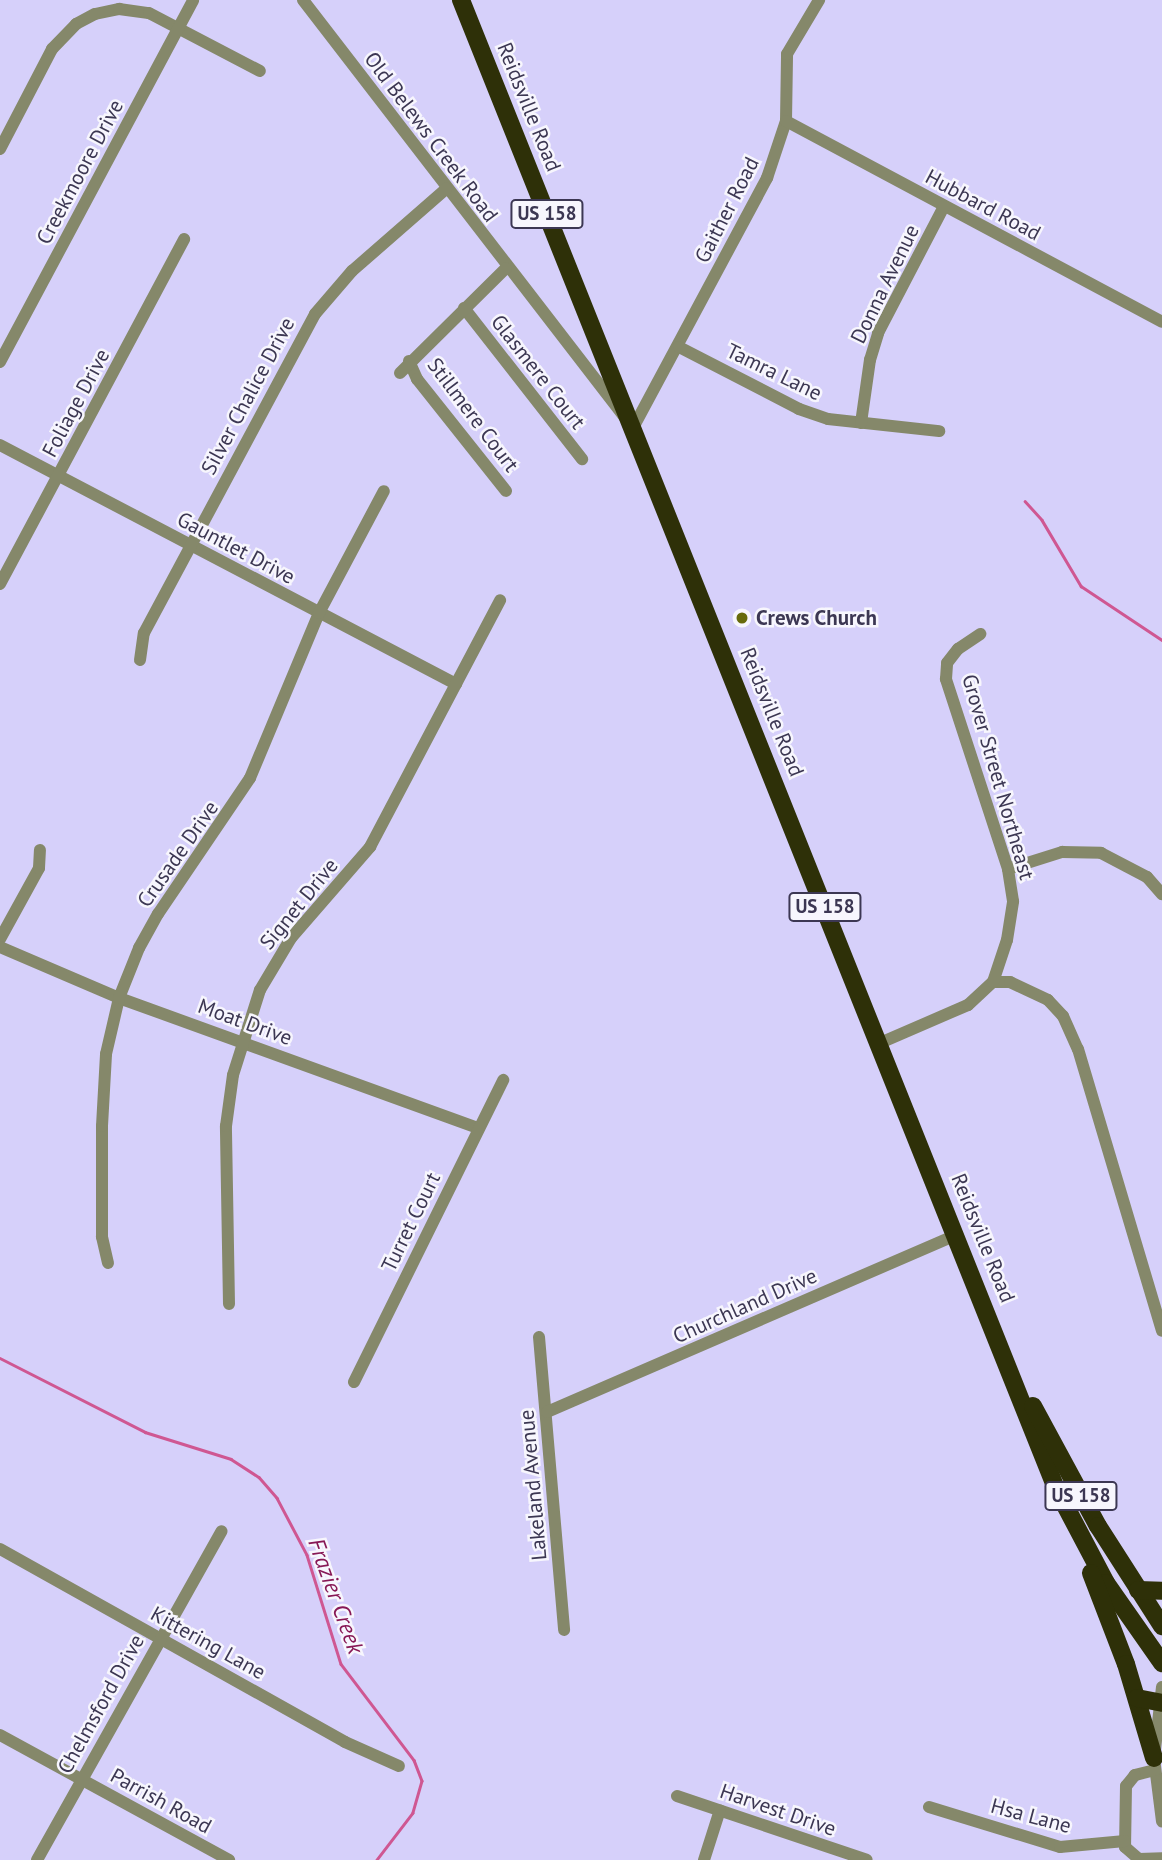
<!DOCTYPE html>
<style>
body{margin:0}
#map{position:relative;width:1162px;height:1860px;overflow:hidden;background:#d6d0fa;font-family:"PT Sans",sans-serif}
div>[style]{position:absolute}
.stream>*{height:2.5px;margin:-1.25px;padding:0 1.25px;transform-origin:1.25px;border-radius:1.25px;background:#cf5792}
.minor>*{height:12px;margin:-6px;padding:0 6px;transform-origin:6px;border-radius:6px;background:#85886a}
.highway>*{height:18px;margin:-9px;padding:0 9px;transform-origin:9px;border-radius:9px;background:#2e3008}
.dots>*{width:19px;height:19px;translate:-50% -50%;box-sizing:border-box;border:4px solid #f7f6fd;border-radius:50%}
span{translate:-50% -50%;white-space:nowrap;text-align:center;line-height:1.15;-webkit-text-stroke:5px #f7f6fd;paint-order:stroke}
.shield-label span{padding:2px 5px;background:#f7f6fd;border:2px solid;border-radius:5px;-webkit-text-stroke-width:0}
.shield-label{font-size:19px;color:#3c3753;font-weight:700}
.street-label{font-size:21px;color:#3c3753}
.poi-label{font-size:21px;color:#3c3753;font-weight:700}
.left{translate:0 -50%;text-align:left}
.water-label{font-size:23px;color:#871856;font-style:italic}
</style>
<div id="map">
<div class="stream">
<div style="left:1025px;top:501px;width:25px;rotate:48deg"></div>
<div style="left:1042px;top:520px;width:77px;rotate:59.4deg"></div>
<div style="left:1081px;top:586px;width:97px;rotate:33.7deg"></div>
<div style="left:0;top:1358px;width:163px;rotate:27deg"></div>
<div style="left:145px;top:1432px;width:90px;rotate:17.4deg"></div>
<div style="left:231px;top:1459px;width:33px;rotate:33deg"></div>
<div style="left:259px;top:1477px;width:28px;rotate:49deg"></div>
<div style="left:277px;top:1498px;width:64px;rotate:62.2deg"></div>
<div style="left:307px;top:1555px;width:114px;rotate:72.7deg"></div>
<div style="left:341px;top:1664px;width:121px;rotate:52.8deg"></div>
<div style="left:414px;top:1760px;width:22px;rotate:69deg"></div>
<div style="left:422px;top:1781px;width:33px;rotate:106deg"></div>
<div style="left:413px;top:1813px;width:59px;rotate:127.5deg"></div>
</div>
<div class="minor">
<div style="left:303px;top:0;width:540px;rotate:52.37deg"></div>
<div style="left:633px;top:428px;width:284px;rotate:-61.8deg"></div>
<div style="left:767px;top:178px;width:60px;rotate:-71.6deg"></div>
<div style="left:786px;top:121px;width:67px;rotate:-89.1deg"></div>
<div style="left:787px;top:54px;width:63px;rotate:-59.3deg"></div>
<div style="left:786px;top:121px;width:426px;rotate:28.1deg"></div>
<div style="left:0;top:149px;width:113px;rotate:-62.5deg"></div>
<div style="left:52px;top:49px;width:35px;rotate:-46deg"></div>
<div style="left:76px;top:24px;width:21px;rotate:-28deg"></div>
<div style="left:95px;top:14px;width:25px;rotate:-12deg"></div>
<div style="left:119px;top:9px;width:30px;rotate:8deg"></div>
<div style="left:149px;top:13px;width:125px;rotate:27.6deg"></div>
<div style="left:464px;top:308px;width:192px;rotate:52deg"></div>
<div style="left:679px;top:347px;width:135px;rotate:27.3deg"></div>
<div style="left:799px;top:409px;width:31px;rotate:19deg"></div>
<div style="left:828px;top:419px;width:112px;rotate:6.2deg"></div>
<div style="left:409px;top:361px;width:20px;rotate:66deg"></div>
<div style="left:417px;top:379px;width:143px;rotate:51.5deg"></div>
<div style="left:0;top:362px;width:410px;rotate:-61.9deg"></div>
<div style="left:400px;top:373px;width:149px;rotate:-44.7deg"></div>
<div style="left:861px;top:423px;width:64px;rotate:-81.9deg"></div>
<div style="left:870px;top:360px;width:28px;rotate:-73deg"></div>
<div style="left:878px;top:333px;width:143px;rotate:-62.5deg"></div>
<div style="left:0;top:445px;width:515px;rotate:27.66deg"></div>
<div style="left:0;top:584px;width:391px;rotate:-61.9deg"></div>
<div style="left:140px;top:660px;width:27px;rotate:-82deg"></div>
<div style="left:144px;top:633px;width:362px;rotate:-61.8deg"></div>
<div style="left:315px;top:314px;width:57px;rotate:-49.3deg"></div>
<div style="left:352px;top:271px;width:125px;rotate:-41.1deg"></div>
<div style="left:1008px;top:869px;width:57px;rotate:-17.5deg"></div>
<div style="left:1062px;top:852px;width:39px;rotate:1deg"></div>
<div style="left:1101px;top:853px;width:52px;rotate:27.6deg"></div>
<div style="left:1147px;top:877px;width:23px;rotate:49deg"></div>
<div style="left:0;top:939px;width:81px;rotate:-61.2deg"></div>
<div style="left:39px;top:868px;width:18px;rotate:-87deg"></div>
<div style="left:0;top:947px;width:129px;rotate:23.2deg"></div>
<div style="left:119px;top:998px;width:382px;rotate:19.9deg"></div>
<div style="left:993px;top:982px;width:17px"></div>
<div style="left:1010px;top:982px;width:42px;rotate:25.3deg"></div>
<div style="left:1048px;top:1000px;width:22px;rotate:47deg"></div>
<div style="left:1063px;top:1016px;width:36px;rotate:66deg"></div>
<div style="left:1078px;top:1049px;width:294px;rotate:73.4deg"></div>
<div style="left:880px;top:1043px;width:96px;rotate:-23.4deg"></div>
<div style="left:968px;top:1005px;width:34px;rotate:-43deg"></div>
<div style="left:993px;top:982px;width:44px;rotate:-71.6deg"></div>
<div style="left:1007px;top:940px;width:39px;rotate:-81deg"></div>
<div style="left:1013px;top:901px;width:32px;rotate:-99deg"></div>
<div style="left:1008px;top:869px;width:200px;rotate:-108.1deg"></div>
<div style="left:946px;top:679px;width:16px;rotate:-86deg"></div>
<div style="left:947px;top:663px;width:18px;rotate:-52deg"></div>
<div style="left:958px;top:649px;width:27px;rotate:-34deg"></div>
<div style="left:108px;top:1263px;width:27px;rotate:-103deg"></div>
<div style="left:102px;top:1237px;width:111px;rotate:-90deg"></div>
<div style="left:102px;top:1126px;width:72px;rotate:-86.8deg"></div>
<div style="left:106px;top:1054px;width:57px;rotate:-76.9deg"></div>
<div style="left:119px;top:998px;width:54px;rotate:-68.2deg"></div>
<div style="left:139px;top:948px;width:39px;rotate:-61deg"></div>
<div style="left:158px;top:914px;width:164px;rotate:-55.9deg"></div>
<div style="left:250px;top:778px;width:179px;rotate:-67.3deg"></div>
<div style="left:319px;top:613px;width:138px;rotate:-62deg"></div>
<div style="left:229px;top:1304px;width:178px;rotate:-91deg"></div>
<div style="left:226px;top:1126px;width:51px;rotate:-82.2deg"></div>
<div style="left:233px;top:1075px;width:89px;rotate:-72.4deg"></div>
<div style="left:260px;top:990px;width:61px;rotate:-59.2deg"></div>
<div style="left:291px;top:938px;width:121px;rotate:-49deg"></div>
<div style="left:370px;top:847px;width:279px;rotate:-62.2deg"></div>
<div style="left:539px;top:1337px;width:294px;rotate:85.1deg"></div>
<div style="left:354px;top:1382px;width:337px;rotate:-63.7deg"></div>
<div style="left:547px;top:1412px;width:447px;rotate:-23.4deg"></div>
<div style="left:0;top:1549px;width:395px;rotate:29.2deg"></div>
<div style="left:345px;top:1742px;width:59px;rotate:24deg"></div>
<div style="left:1162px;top:1687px;width:71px;rotate:96.4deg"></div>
<div style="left:1154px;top:1758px;width:64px;rotate:82.8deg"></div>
<div style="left:0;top:1735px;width:261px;rotate:28.6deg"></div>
<div style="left:1155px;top:1770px;width:21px;rotate:166deg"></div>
<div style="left:1135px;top:1775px;width:14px;rotate:129deg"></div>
<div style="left:1126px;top:1786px;width:61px;rotate:90.9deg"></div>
<div style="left:1125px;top:1847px;width:18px;rotate:41deg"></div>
<div style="left:1139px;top:1859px;width:23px;rotate:-2deg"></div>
<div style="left:677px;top:1796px;width:200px;rotate:18.6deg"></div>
<div style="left:929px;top:1807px;width:137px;rotate:17deg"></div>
<div style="left:1060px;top:1847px;width:65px;rotate:-5.3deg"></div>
<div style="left:37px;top:1860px;width:377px;rotate:-60.7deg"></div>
<div style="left:704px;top:1860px;width:52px;rotate:-72.3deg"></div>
</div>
<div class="highway">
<div style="left:461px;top:0;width:1603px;rotate:68.21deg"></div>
<div style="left:1056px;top:1488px;width:107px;rotate:62.2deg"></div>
<div style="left:1106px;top:1583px;width:98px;rotate:55deg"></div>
<div style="left:1033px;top:1406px;width:136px;rotate:61.6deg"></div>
<div style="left:1098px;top:1526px;width:119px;rotate:57.4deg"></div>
<div style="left:1091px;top:1573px;width:97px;rotate:69deg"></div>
<div style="left:1126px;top:1664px;width:98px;rotate:73.4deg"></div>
<div style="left:1138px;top:1590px;width:24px;rotate:2deg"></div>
<div style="left:1137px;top:1698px;width:25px;rotate:11deg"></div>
</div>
<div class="dots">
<div style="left:742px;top:618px;background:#676a0b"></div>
</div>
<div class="shield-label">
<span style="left:547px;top:214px">US 158</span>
<span style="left:825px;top:907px">US 158</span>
<span style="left:1081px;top:1496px">US 158</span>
</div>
<div class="street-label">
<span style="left:529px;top:107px;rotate:68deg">Reidsville Road</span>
<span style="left:431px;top:137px;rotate:53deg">Old Belews Creek Road</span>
<span style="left:80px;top:172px;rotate:-62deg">Creekmoore Drive</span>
<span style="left:983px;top:205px;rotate:28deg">Hubbard Road</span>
<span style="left:727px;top:210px;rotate:-63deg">Gaither Road</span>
<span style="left:885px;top:284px;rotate:-64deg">Donna Avenue</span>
<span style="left:538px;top:372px;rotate:52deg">Glasmere Court</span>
<span style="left:774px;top:372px;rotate:26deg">Tamra Lane</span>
<span style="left:248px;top:396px;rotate:-62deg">Silver Chalice Drive</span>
<span style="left:76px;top:403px;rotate:-62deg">Foliage Drive</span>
<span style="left:473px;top:415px;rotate:53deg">Stillmere Court</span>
<span style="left:236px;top:548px;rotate:28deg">Gauntlet Drive</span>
<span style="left:772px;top:712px;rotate:68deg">Reidsville Road</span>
<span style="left:998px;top:777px;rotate:74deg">Grover Street Northeast</span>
<span style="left:178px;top:854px;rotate:-55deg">Crusade Drive</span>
<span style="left:299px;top:904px;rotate:-51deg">Signet Drive</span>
<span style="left:245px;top:1022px;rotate:20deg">Moat Drive</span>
<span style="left:411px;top:1222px;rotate:-64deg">Turret Court</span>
<span style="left:983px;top:1238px;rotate:68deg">Reidsville Road</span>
<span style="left:745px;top:1306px;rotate:-24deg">Churchland Drive</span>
<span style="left:533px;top:1485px;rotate:-95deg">Lakeland Avenue</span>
<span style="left:208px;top:1643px;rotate:29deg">Kittering Lane</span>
<span style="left:101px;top:1704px;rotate:-61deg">Chelmsford Drive</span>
<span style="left:161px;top:1801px;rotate:29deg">Parrish Road</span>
<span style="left:778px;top:1810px;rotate:19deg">Harvest Drive</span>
<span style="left:1031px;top:1816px;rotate:15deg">Hsa Lane</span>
</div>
<div class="poi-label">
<span class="left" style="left:756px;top:618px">Crews Church</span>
</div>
<div class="water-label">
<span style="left:336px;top:1596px;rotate:70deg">Frazier Creek</span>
</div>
</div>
